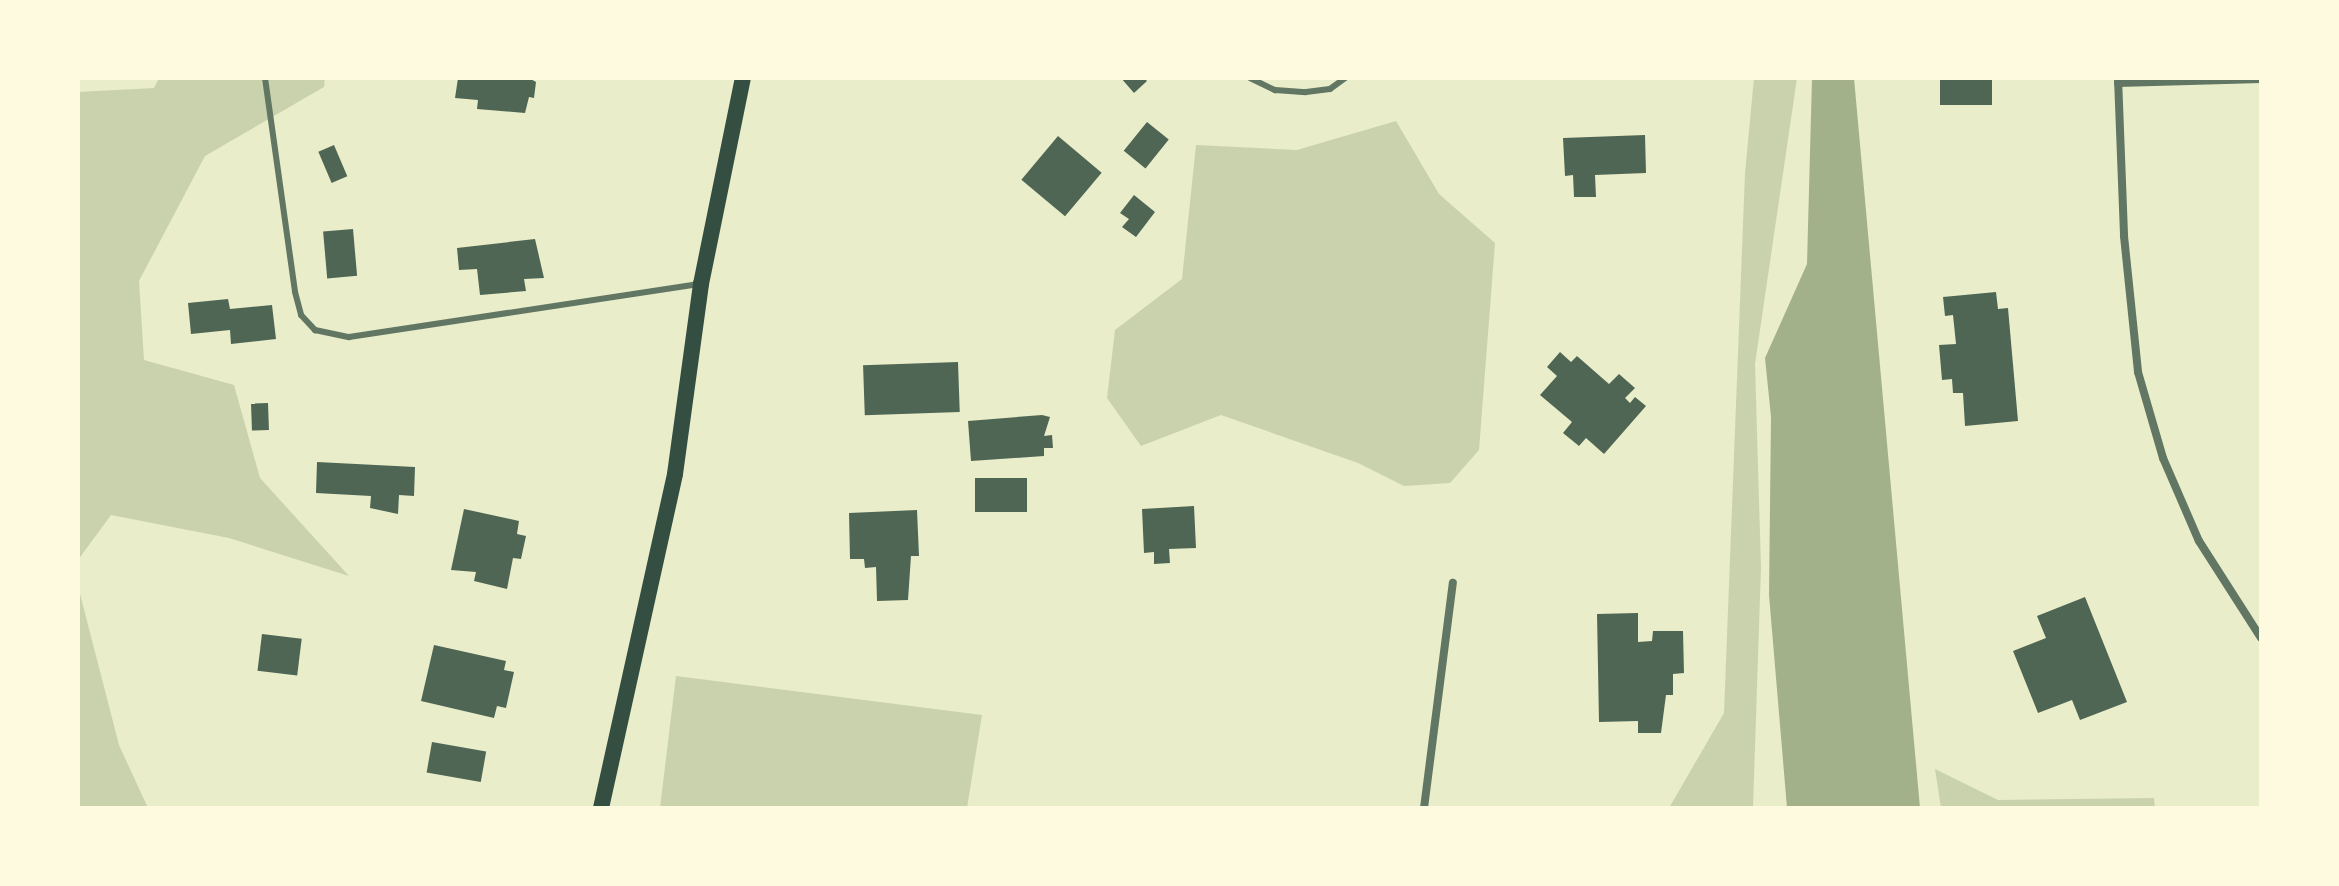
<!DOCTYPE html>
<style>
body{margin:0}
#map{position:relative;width:2339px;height:886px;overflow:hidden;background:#e9edc9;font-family:"Roboto Condensed",sans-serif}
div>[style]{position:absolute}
.green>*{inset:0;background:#cad2ad}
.water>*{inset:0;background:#a3b18a}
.building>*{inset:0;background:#4f6655;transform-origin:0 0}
.service>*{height:6px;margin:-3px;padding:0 3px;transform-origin:3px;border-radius:3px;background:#617663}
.minor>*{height:8px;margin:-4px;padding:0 4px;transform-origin:4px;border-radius:4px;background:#617663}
.secondary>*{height:16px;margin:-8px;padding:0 8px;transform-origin:8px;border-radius:8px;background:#344e41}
span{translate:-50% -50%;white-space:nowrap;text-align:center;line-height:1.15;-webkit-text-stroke:6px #fefae0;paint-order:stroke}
.frame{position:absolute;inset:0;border:80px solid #fefae0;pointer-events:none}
</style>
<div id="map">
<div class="green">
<div style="clip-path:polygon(159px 78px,325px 78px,324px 87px,205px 156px,139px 281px,144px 360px,234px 385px,260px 478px,349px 576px,229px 538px,111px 515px,78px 560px,78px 92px,154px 88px)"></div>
<div style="clip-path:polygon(1754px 78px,1797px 78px,1755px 364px,1761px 567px,1753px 808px,1669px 808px,1724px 713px,1745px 173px)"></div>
<div style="clip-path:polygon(1396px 121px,1439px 194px,1495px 243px,1479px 450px,1450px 483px,1404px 486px,1358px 463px,1221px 415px,1141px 446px,1107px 398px,1115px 330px,1182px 279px,1196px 145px,1297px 150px)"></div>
<div style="clip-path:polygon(78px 586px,119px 745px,148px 808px,78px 808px)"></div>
<div style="clip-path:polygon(676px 676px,982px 715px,967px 808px,660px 808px)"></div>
<div style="clip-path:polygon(1935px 769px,1998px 800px,2154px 798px,2155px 808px,1941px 808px)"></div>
</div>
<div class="water">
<div style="clip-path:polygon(1812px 78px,1854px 78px,1920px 808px,1787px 808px,1769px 595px,1771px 417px,1765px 358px,1807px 264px)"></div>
</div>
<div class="building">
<div style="clip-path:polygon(458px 78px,529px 78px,536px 82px,534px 98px,529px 97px,525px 113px,477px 109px,478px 100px,455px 98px)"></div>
<div style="clip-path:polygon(1121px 78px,1144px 78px,1147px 81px,1134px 93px)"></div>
<div style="left:1940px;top:78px;width:52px;height:27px"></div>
<div style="left:1147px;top:122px;width:28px;height:37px;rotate:39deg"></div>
<div style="clip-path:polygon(1645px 135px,1646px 173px,1595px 175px,1596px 197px,1574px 197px,1573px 175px,1565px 176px,1563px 138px)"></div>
<div style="left:1058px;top:136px;width:57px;height:57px;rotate:40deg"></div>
<div style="left:334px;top:145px;width:34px;height:17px;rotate:67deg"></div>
<div style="clip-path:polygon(1134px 195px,1155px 212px,1136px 237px,1122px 227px,1129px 219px,1120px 213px)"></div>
<div style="left:353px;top:229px;width:47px;height:30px;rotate:85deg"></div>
<div style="clip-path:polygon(535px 239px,544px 278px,524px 279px,526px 291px,480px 295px,477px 269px,459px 270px,457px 248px)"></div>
<div style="clip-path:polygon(1996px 292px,1998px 309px,2008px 308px,2018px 421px,1965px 426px,1963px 393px,1953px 393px,1952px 379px,1942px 380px,1939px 345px,1956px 344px,1953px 315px,1945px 316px,1943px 297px)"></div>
<div style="clip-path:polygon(228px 299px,230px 309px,272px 305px,276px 339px,231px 344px,230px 330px,191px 334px,188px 303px)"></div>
<div style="clip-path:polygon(1560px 352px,1571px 362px,1577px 356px,1609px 384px,1619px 374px,1635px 388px,1625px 398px,1630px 403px,1635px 397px,1646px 406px,1604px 454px,1586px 438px,1579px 446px,1563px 433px,1572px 422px,1540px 395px,1557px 376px,1547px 367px)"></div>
<div style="left:958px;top:362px;width:50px;height:95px;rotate:88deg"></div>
<div style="left:268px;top:403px;width:27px;height:17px;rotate:88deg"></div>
<div style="clip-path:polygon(1042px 415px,1050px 417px,1044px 436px,1052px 435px,1053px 448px,1044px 448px,1044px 456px,971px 461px,968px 421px)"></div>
<div style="clip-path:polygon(317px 462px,415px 467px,414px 496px,399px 495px,398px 514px,370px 508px,371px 496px,316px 493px)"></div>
<div style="left:1027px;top:478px;width:34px;height:52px;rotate:90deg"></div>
<div style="clip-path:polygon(1194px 506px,1196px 548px,1169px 549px,1170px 563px,1154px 564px,1154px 552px,1144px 553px,1142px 509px)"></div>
<div style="clip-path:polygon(464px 509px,519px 521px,517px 534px,526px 536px,521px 559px,513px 558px,507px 589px,474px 581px,476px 572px,451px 570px)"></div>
<div style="clip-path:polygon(917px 510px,919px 556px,911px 556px,908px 600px,877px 601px,876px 567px,865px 568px,864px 559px,850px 559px,849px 513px)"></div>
<div style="clip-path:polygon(2085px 597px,2127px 702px,2080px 720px,2072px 700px,2038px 713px,2013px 651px,2046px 638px,2037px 616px)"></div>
<div style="clip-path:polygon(1638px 613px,1638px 642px,1652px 641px,1653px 631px,1683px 631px,1684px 673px,1673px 674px,1673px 695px,1666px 695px,1661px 733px,1638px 733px,1638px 721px,1599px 722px,1597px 614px)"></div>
<div style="left:262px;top:634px;width:40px;height:37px;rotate:7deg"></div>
<div style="clip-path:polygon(434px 645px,506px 661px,504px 670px,514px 672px,506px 708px,497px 706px,494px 718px,421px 701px)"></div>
<div style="left:432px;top:742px;width:55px;height:31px;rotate:10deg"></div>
</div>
<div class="service">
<div style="left:265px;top:78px;width:216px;rotate:82deg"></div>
<div style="left:295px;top:292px;width:24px;rotate:75deg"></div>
<div style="left:301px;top:315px;width:21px;rotate:47deg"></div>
<div style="left:315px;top:330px;width:35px;rotate:12deg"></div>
<div style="left:349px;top:337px;width:354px;rotate:-8.6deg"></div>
<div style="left:1250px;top:78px;width:28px;rotate:26deg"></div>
<div style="left:1275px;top:90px;width:31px;rotate:4deg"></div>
<div style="left:1306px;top:92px;width:24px;rotate:-7deg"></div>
<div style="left:1330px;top:89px;width:19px;rotate:-36deg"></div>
</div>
<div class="minor">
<div style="left:2118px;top:78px;width:158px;rotate:87.8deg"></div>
<div style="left:2124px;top:236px;width:137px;rotate:84.1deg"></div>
<div style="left:2138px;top:372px;width:90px;rotate:73.8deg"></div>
<div style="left:2163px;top:458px;width:90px;rotate:66.6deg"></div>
<div style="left:2199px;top:541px;width:115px;rotate:57.4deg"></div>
<div style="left:2118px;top:83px;width:143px;rotate:-1.6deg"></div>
<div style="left:1424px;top:808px;width:227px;rotate:-82.7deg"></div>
</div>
<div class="secondary">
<div style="left:601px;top:808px;width:342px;rotate:-77.5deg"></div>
<div style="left:675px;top:474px;width:192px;rotate:-82.2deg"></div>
<div style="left:701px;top:284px;width:210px;rotate:-78.5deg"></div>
</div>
<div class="frame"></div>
</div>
